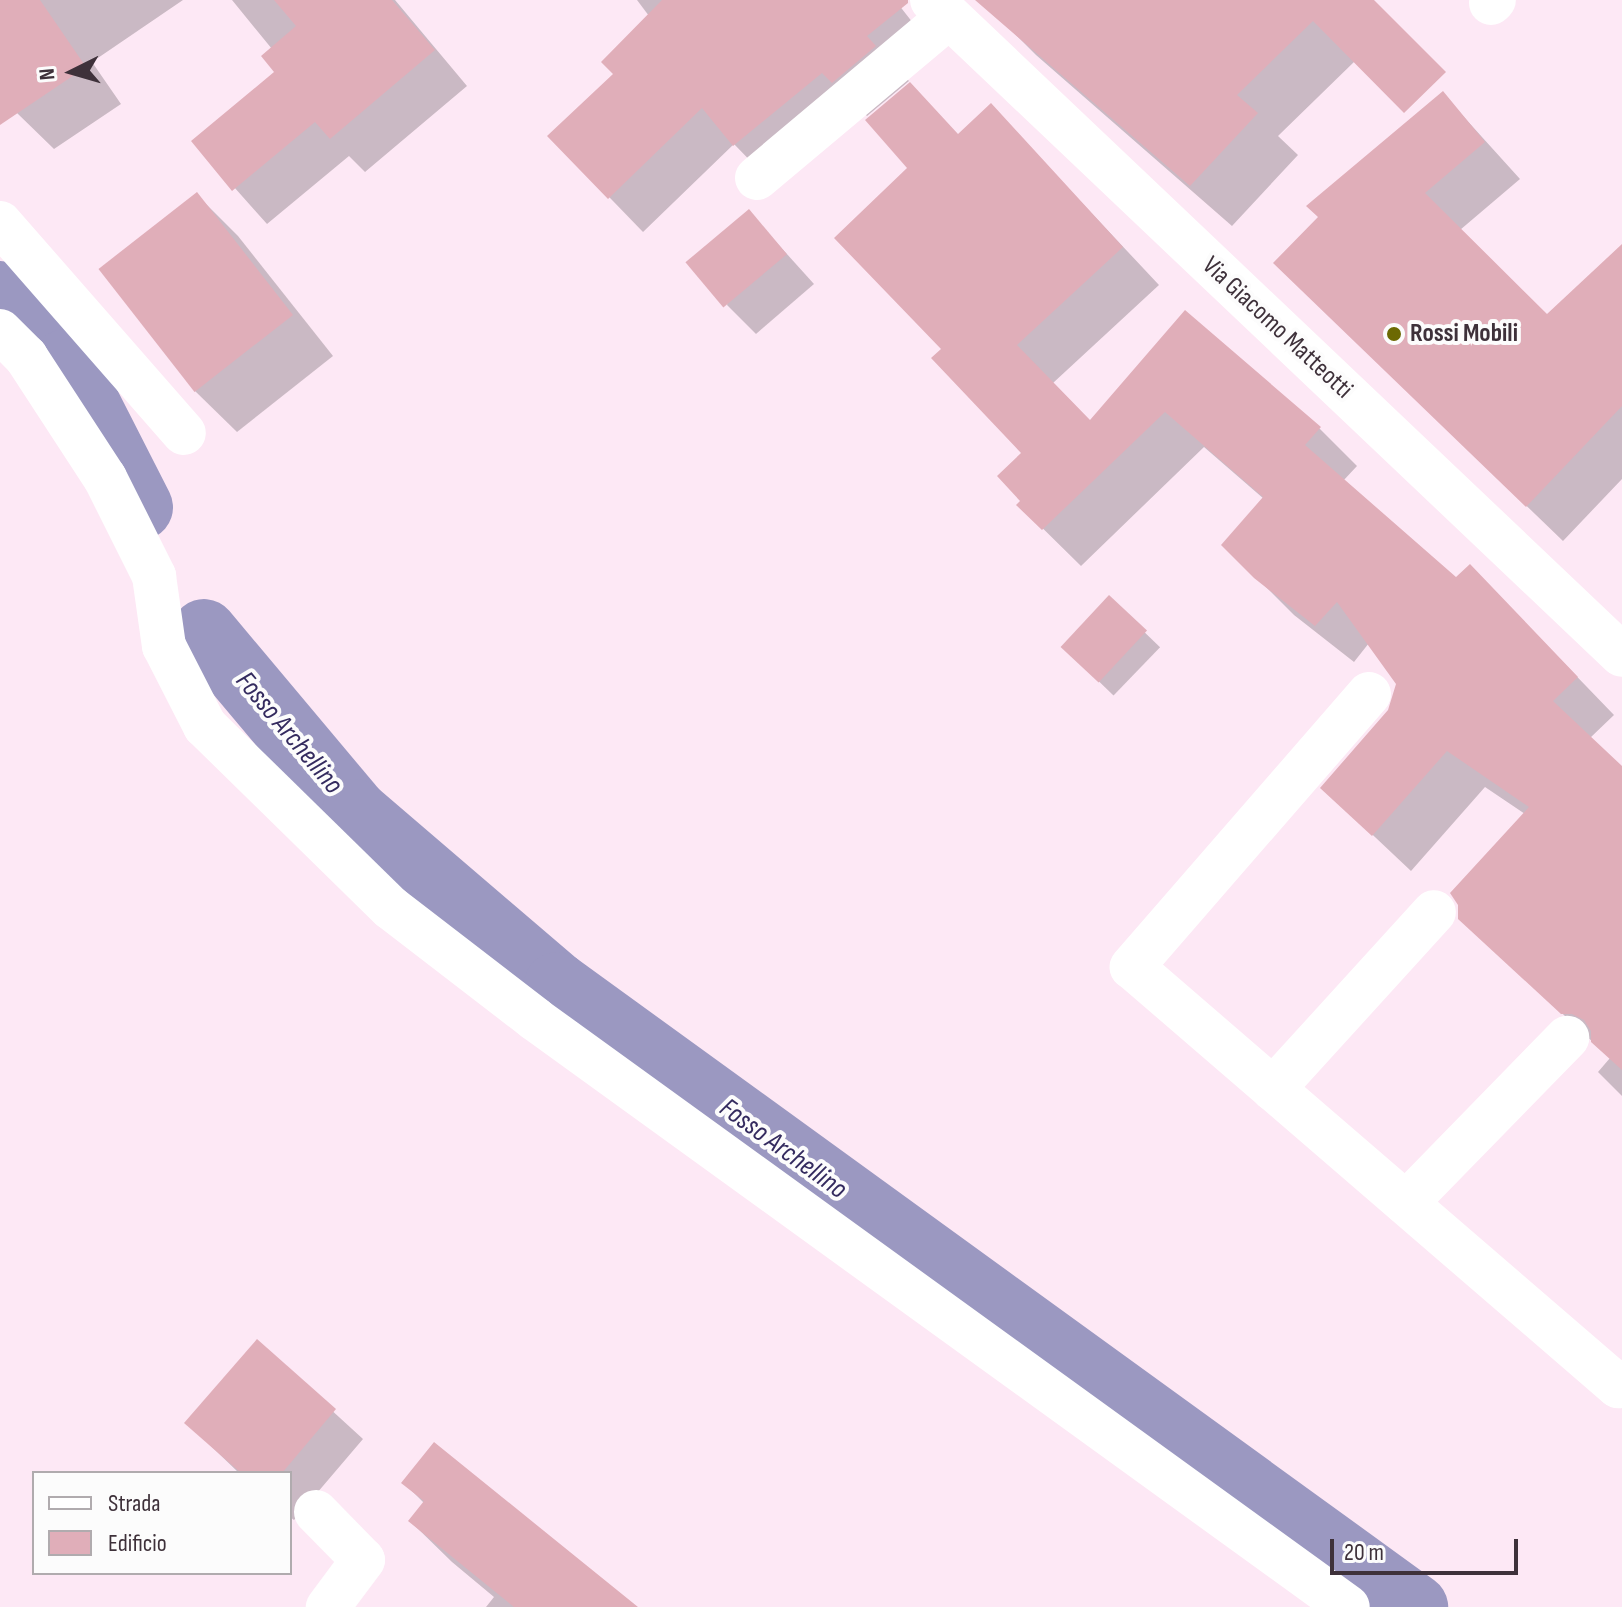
<!DOCTYPE html>
<style>
body{margin:0}
#map{position:relative;width:1622px;height:1607px;overflow:hidden;background:#fde8f5;font-family:"Sofia Sans Condensed",sans-serif}
div>[style]{position:absolute}
.shadow>*{inset:0;background:#0003;transform-origin:0 0}
.canal>*{height:66px;margin:-33px;padding:0 33px;transform-origin:33px;border-radius:33px;background:#9b98c1}
.building>*{inset:0;background:#e0aeb9;transform-origin:0 0}
.minor>*{height:44px;margin:-22px;padding:0 22px;transform-origin:22px;border-radius:22px;background:#fff}
.dots>*{width:22px;height:22px;translate:-50% -50%;box-sizing:border-box;border:4px solid #fcfcfc;border-radius:50%}
span{translate:-50% -50%;white-space:nowrap;text-align:center;line-height:1.15;-webkit-text-stroke:8px #fcfcfc;paint-order:stroke}
.street-label{font-size:26px;color:#3e313a}
.poi-label{font-size:26px;color:#3e313a;font-weight:700}
.left{translate:0 -50%;text-align:left}
.water-label{font-size:28px;color:#342b5f;font-style:italic}
.legend{position:absolute;left:32px;top:1471px;width:260px;height:104px;box-sizing:border-box;background:#fcfcfc;border:2px solid #b0abae;margin:0;padding:10px 14px;list-style:none;font-size:24px;color:#3e313a}
.legend li{display:flex;align-items:center;gap:16px;height:40px}
.legend b{width:40px;border:2px solid #b0abae}
.north{position:absolute;left:32px;top:32px;width:80px;height:80px;-webkit-text-stroke:6px #fcfcfc;paint-order:stroke;rotate:265deg;font-size:22px;font-weight:700;line-height:32px;text-align:center;color:#3e313a}
.north::after{content:'';display:block;margin:auto;width:28px;height:36px;background:#3e313a;clip-path:polygon(50% 0,100% 100%,50% 72%,0 100%)}
.scale{position:absolute;left:1330px;top:1539px;width:188px;height:36px;box-sizing:border-box;border:4px solid #3e313a;border-top:0;padding-left:10px;font-size:24px;line-height:28px;white-space:nowrap;color:#3e313a;-webkit-text-stroke:6px #fcfcfc;paint-order:stroke}
</style>
<div id="map">
<div class="shadow">
<div style="clip-path:polygon(0 0,183px 0,92px 62px,121px 104px,54px 149px,17px 113px,0 87px)"></div>
<div style="clip-path:polygon(232px 0,395px 0,467px 86px,365px 172px,349px 156px,267px 224px,194px 142px,277px 72px,272px 49px)"></div>
<div style="clip-path:polygon(637px 0,895px 0,931px 46px,900px 71px,909px 81px,867px 116px,857px 106px,768px 179px,734px 144px,643px 232px,550px 136px,616px 74px,649px 16px)"></div>
<div style="clip-path:polygon(1007px 0,1371px 0,1355px 61px,1278px 136px,1298px 155px,1232px 226px,1036px 55px,995px 14px)"></div>
<div style="clip-path:polygon(1444px 95px,1520px 179px,1460px 230px,1547px 316px,1622px 247px,1622px 479px,1563px 541px,1312px 299px)"></div>
<div style="clip-path:polygon(991px 106px,1159px 285px,1053px 383px,1091px 422px,1185px 313px,1320px 429px,1357px 466px,1343px 481px,1457px 580px,1507px 604px,1614px 715px,1590px 738px,1622px 768px,1622px 1096px,1598px 1072px,1610px 1058px,1460px 918px,1525px 814px,1485px 787px,1411px 871px,1323px 788px,1390px 711px,1398px 684px,1369px 643px,1354px 662px,1294px 615px,1224px 545px,1264px 499px,1204px 447px,1081px 566px,1019px 505px,1023px 500px,1024px 453px,944px 349px,959px 135px)"></div>
<div style="clip-path:polygon(197px 195px,238px 236px,333px 356px,237px 432px,195px 391px)"></div>
<div style="clip-path:polygon(749px 212px,814px 284px,756px 334px,727px 305px)"></div>
<div style="left:1109px;top:598px;width:71px;height:67px;rotate:44deg"></div>
<div style="clip-path:polygon(257px 1342px,363px 1439px,294px 1520px,290px 1517px,290px 1473px,239px 1473px,187px 1423px)"></div>
<div style="clip-path:polygon(404px 1483px,635px 1607px,486px 1607px,494px 1597px,452px 1562px,410px 1521px,425px 1504px)"></div>
</div>
<div class="canal">
<div style="left:0;top:294px;width:95px;rotate:45.9deg"></div>
<div style="left:66px;top:362px;width:163px;rotate:63deg"></div>
<div style="left:204px;top:632px;width:235px;rotate:50deg"></div>
<div style="left:355px;top:812px;width:266px;rotate:40.6deg"></div>
<div style="left:557px;top:985px;width:1060px;rotate:35.94deg"></div>
</div>
<div class="building">
<div style="clip-path:polygon(0 0,40px 0,86px 67px,0 125px)"></div>
<div style="clip-path:polygon(274px 0,392px 0,435px 50px,330px 139px,315px 122px,232px 191px,191px 141px,274px 72px,261px 56px,296px 26px)"></div>
<div style="clip-path:polygon(662px 0,908px 0,908px 3px,867px 36px,876px 46px,832px 83px,822px 73px,733px 146px,702px 108px,608px 199px,547px 136px,613px 74px,601px 62px)"></div>
<div style="clip-path:polygon(975px 0,1374px 0,1446px 72px,1404px 113px,1313px 21px,1237px 95px,1258px 113px,1190px 186px)"></div>
<div style="clip-path:polygon(910px 82px,958px 134px,991px 103px,1123px 247px,1017px 345px,1090px 420px,1185px 310px,1321px 427px,1305px 445px,1456px 577px,1470px 564px,1578px 677px,1553px 701px,1622px 766px,1622px 1070px,1591px 1042px,1591px 1031px,1584px 1020px,1572px 1014px,1561px 1014px,1458px 919px,1458px 905px,1450px 893px,1529px 807px,1447px 751px,1372px 836px,1320px 788px,1388px 710px,1396px 684px,1337px 602px,1315px 626px,1254px 578px,1221px 545px,1263px 497px,1165px 412px,1042px 530px,1016px 505px,1020px 501px,997px 476px,1021px 453px,931px 358px,941px 349px,834px 238px,907px 168px,865px 120px)"></div>
<div style="clip-path:polygon(1443px 91px,1485px 142px,1425px 193px,1547px 314px,1622px 244px,1622px 406px,1526px 507px,1273px 263px,1318px 217px,1306px 206px)"></div>
<div style="left:197px;top:192px;width:156px;height:125px;rotate:52deg"></div>
<div style="left:749px;top:209px;width:59px;height:83px;rotate:50deg"></div>
<div style="left:1109px;top:595px;width:52px;height:71px;rotate:43deg"></div>
<div style="clip-path:polygon(257px 1339px,336px 1409px,282px 1473px,241px 1473px,184px 1423px)"></div>
<div style="clip-path:polygon(434px 1442px,638px 1607px,514px 1607px,408px 1521px,424px 1501px,401px 1483px)"></div>
</div>
<div class="minor">
<div style="left:932px;top:0;width:951px;rotate:43.51deg"></div>
<div style="left:1491px;top:3px;width:4px;rotate:-45deg"></div>
<div style="left:757px;top:178px;width:249px;rotate:-40deg"></div>
<div style="left:0;top:223px;width:279px;rotate:48.8deg"></div>
<div style="left:0;top:331px;width:37px;rotate:45deg"></div>
<div style="left:26px;top:357px;width:145px;rotate:56.9deg"></div>
<div style="left:105px;top:478px;width:110px;rotate:63.4deg"></div>
<div style="left:154px;top:576px;width:71px;rotate:81.9deg"></div>
<div style="left:164px;top:646px;width:90px;rotate:62.9deg"></div>
<div style="left:205px;top:726px;width:260px;rotate:44.4deg"></div>
<div style="left:391px;top:908px;width:182px;rotate:37.6deg"></div>
<div style="left:535px;top:1019px;width:1003px;rotate:35.88deg"></div>
<div style="left:1369px;top:694px;width:362px;rotate:131deg"></div>
<div style="left:1132px;top:967px;width:642px;rotate:40.77deg"></div>
<div style="left:1618px;top:1386px;width:6px;rotate:-45deg"></div>
<div style="left:1273px;top:1089px;width:239px;rotate:-47.7deg"></div>
<div style="left:1406px;top:1203px;width:231px;rotate:-45.7deg"></div>
<div style="left:316px;top:1512px;width:67px;rotate:45.6deg"></div>
<div style="left:363px;top:1560px;width:59px;rotate:126.7deg"></div>
</div>
<div class="dots">
<div style="left:1394px;top:334px;background:#6c6902"></div>
</div>
<div class="street-label">
<span style="left:1277px;top:328px;rotate:43deg">Via Giacomo Matteotti</span>
</div>
<div class="poi-label">
<span class="left" style="left:1410px;top:334px">Rossi Mobili</span>
</div>
<div class="water-label">
<span style="left:289px;top:733px;rotate:50deg">Fosso Archellino</span>
<span style="left:783px;top:1149px;rotate:36deg">Fosso Archellino</span>
</div>
<ul class="legend">
<li><b style="height:10px;background:#fff"></b>Strada</li>
<li><b style="height:22px;background:#e0aeb9"></b>Edificio</li>
</ul>
<div class="north">N</div>
<div class="scale">20 m</div>
</div>
